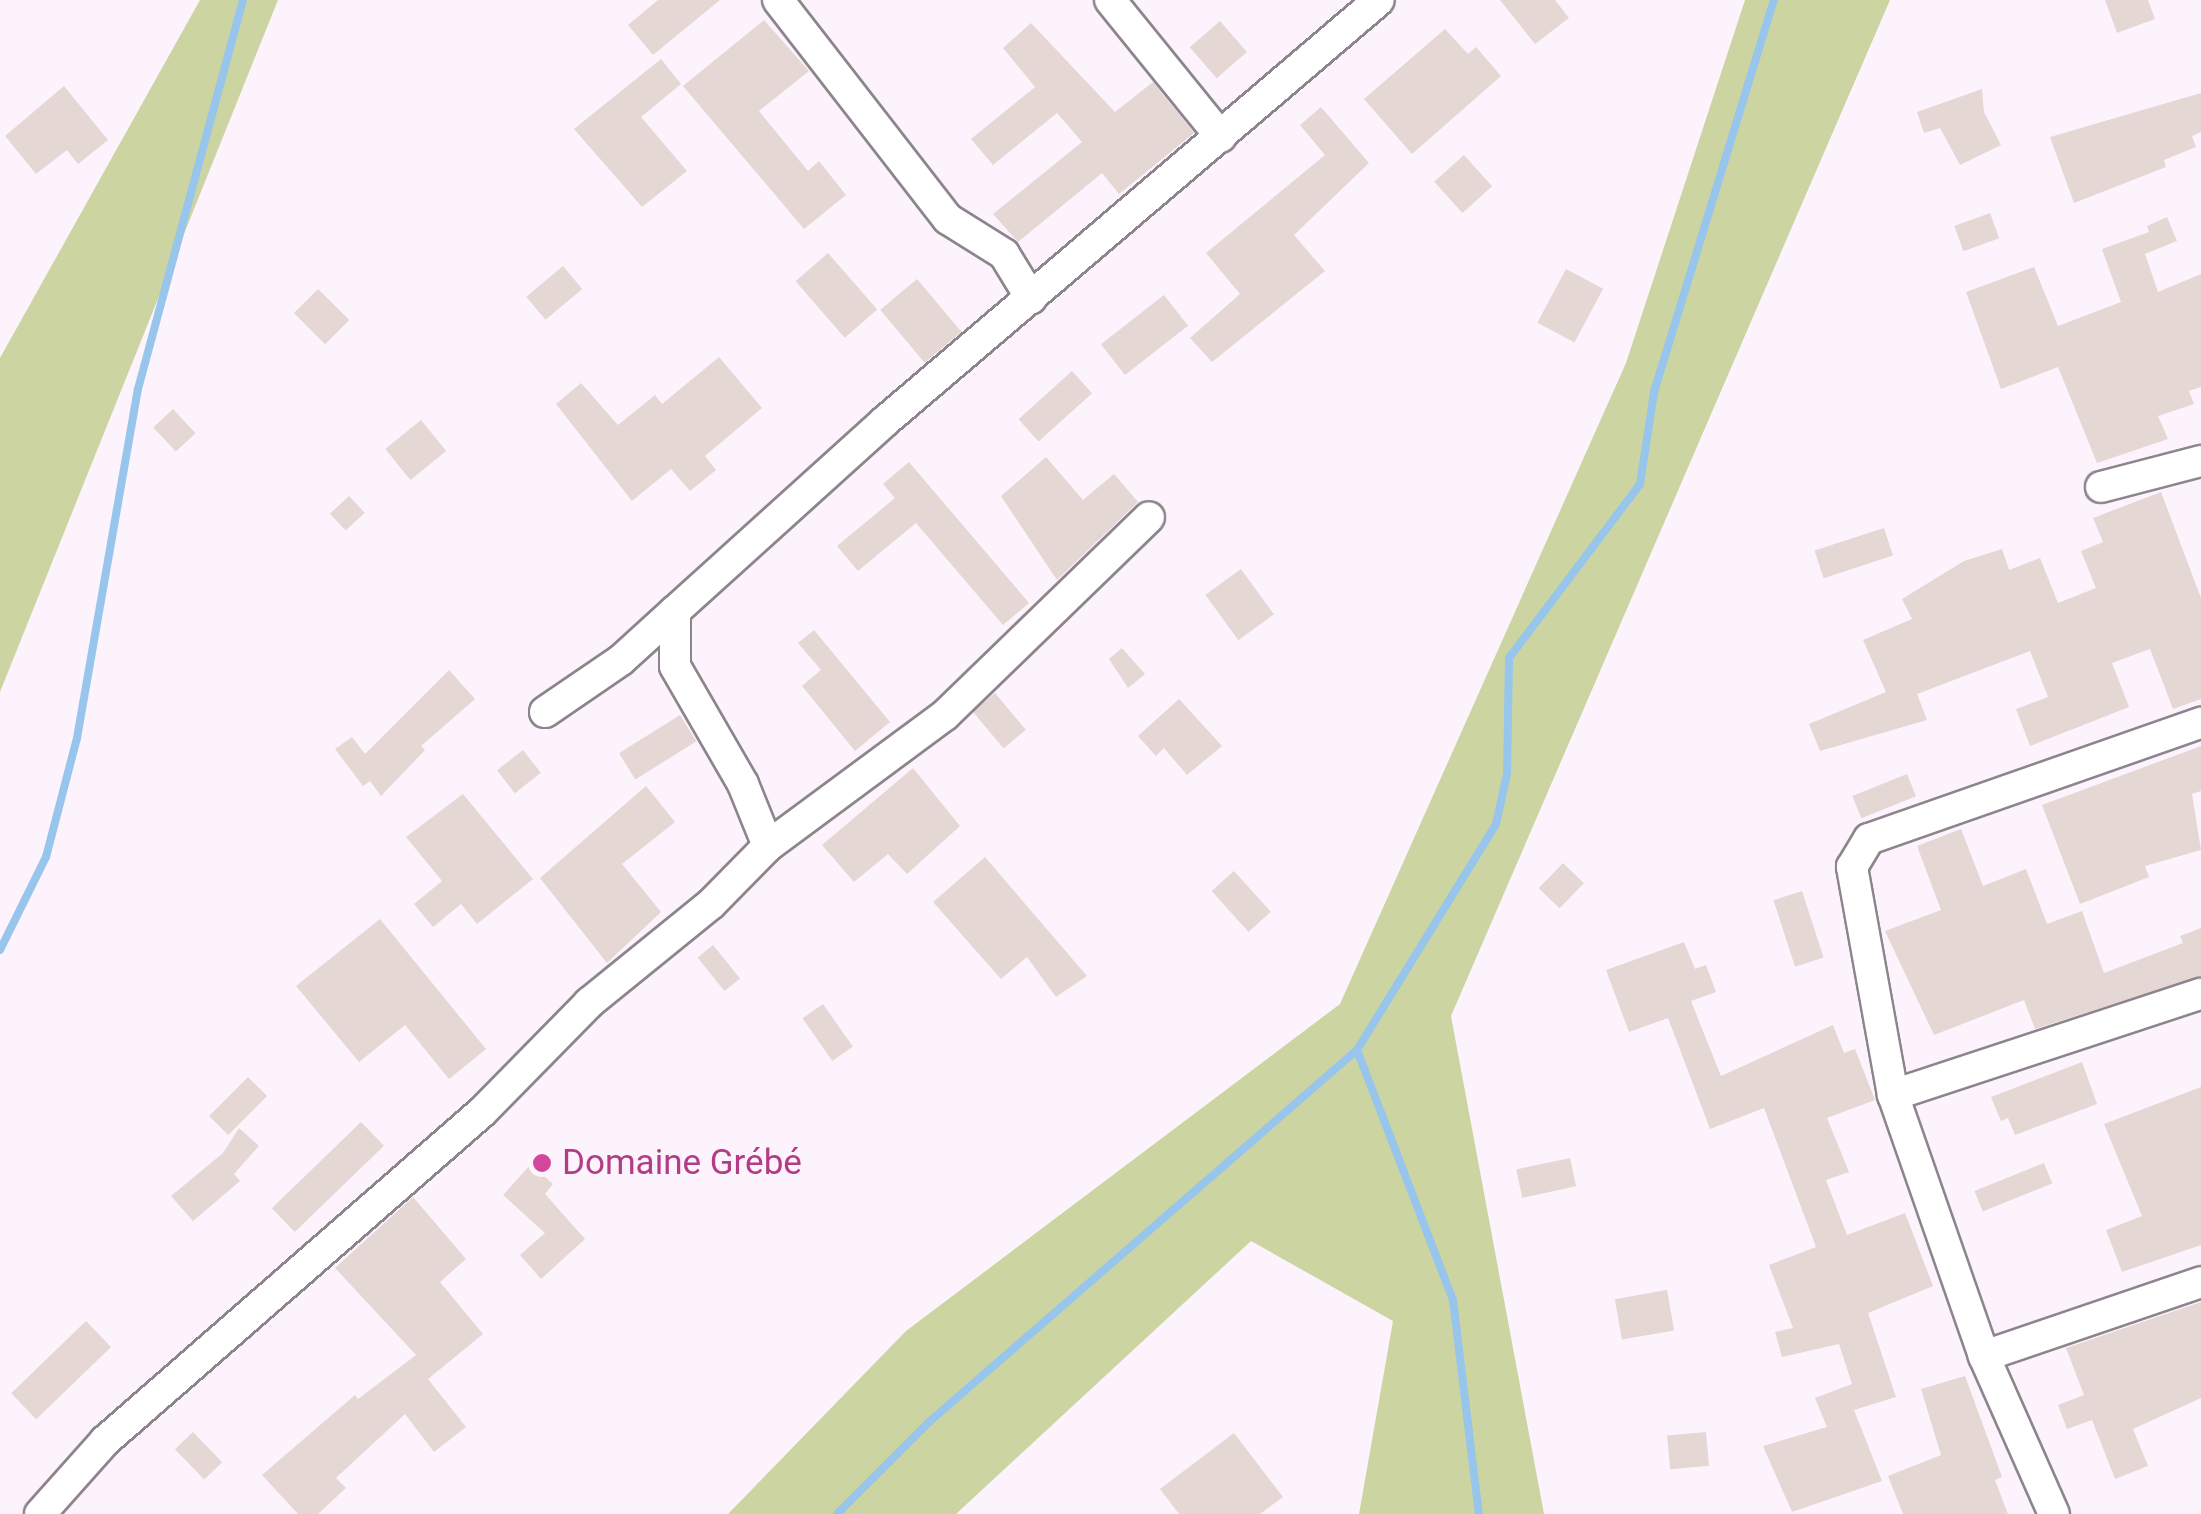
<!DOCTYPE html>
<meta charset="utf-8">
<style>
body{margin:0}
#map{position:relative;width:2201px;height:1514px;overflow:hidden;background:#fdf3fc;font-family:Roboto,sans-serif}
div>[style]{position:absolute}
.green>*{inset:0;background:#ccd5a2}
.stream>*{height:8px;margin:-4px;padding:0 4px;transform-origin:4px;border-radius:4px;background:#97c5ec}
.building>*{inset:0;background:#e5d7d3;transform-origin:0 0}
.roads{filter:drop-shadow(2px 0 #8d858d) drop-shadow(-2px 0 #8d858d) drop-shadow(0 2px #8d858d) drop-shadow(0 -2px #8d858d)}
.minor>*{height:30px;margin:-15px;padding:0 15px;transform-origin:15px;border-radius:15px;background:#fff}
.dots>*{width:28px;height:28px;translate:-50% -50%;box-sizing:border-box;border:5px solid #fdf3fc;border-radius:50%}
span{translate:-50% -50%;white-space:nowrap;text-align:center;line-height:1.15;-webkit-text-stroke:8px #fdf3fc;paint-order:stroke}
.hotel-label{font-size:35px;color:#b23c85}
.left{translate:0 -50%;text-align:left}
</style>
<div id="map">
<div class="green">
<div style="clip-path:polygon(200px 0,278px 0,0 692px,0 358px)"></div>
<div style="clip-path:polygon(1745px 0,1890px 0,1451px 1016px,1544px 1514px,1359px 1514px,1393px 1321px,1251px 1241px,956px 1514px,728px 1514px,906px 1331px,1340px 1004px,1626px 363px)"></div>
</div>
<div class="stream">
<div style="left:0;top:950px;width:104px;rotate:-63.7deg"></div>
<div style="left:46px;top:857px;width:123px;rotate:-75.4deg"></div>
<div style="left:77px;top:738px;width:354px;rotate:-80.1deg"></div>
<div style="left:138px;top:389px;width:403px;rotate:-74.9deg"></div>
<div style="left:1357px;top:1050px;width:268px;rotate:69deg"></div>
<div style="left:1453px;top:1300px;width:216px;rotate:83.1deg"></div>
<div style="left:837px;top:1514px;width:130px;rotate:-45deg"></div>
<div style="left:929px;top:1422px;width:567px;rotate:-41deg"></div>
<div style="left:1357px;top:1050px;width:265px;rotate:-58.4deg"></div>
<div style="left:1496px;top:824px;width:51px;rotate:-77.6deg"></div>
<div style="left:1507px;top:774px;width:116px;rotate:-89deg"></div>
<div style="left:1509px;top:658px;width:218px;rotate:-53deg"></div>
<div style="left:1640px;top:484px;width:93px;rotate:-81.3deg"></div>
<div style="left:1654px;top:392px;width:410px;rotate:-73deg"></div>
</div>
<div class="building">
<div style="clip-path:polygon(658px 0,720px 0,653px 55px,628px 25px)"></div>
<div style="clip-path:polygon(1500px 0,1555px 0,1569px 18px,1535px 44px)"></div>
<div style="clip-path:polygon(2105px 0,2148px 0,2155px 19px,2117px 33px)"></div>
<div style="clip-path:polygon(764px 20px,809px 71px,759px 111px,808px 171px,819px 161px,846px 195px,804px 229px,683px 86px)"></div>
<div style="left:1220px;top:21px;width:41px;height:40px;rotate:49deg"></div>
<div style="clip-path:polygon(1031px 23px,1115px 112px,1153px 82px,1194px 133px,1119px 194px,1102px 173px,1018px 242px,993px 214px,1082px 142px,1057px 113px,993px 165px,971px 139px,1035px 87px,1003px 48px)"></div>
<div style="clip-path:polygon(1445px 29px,1468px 54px,1476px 47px,1501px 76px,1412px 154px,1364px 99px)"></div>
<div style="clip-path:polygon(661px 59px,681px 84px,641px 117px,687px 171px,642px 207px,574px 129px)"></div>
<div style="clip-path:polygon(64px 86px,108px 140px,78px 164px,67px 150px,36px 174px,5px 136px)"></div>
<div style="clip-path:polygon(1982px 89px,1984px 112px,2001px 145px,1960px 165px,1940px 128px,1924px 133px,1917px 112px)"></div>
<div style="clip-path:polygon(2201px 93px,2201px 132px,2192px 136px,2196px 147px,2164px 160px,2166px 167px,2074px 203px,2050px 137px)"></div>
<div style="clip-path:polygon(1321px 107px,1369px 163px,1294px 235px,1325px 271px,1212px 362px,1190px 338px,1240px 294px,1206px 253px,1325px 155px,1300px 125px)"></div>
<div style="left:1464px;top:155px;width:42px;height:40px;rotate:48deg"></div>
<div style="left:1990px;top:213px;width:27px;height:38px;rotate:70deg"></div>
<div style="clip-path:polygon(2167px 217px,2177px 241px,2145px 254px,2158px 292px,2201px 274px,2201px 387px,2189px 391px,2194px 404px,2158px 416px,2168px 439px,2097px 463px,2058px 367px,2001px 389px,1966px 292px,2034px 267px,2058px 326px,2121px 302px,2102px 249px,2149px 232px,2147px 226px)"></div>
<div style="left:828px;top:253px;width:75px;height:43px;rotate:49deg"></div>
<div style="left:563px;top:266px;width:30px;height:48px;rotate:50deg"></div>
<div style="left:1566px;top:269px;width:42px;height:61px;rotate:28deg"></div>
<div style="left:917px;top:279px;width:69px;height:48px;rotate:50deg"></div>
<div style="left:318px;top:289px;width:44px;height:34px;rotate:45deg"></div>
<div style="left:1164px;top:295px;width:39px;height:80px;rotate:52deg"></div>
<div style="clip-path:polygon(719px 357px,762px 408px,705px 456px,716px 470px,690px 491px,671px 469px,632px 501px,556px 404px,581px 383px,618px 425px,655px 395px,662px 404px)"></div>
<div style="left:1072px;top:371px;width:30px;height:72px;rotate:48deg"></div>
<div style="left:173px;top:409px;width:33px;height:27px;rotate:47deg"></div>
<div style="left:421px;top:420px;width:40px;height:46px;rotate:51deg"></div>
<div style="clip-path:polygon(1046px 457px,1083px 500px,1114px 474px,1138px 502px,1057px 580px,1001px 496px)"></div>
<div style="clip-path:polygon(909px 462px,1029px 603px,1003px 625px,916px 523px,858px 571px,837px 546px,895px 498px,883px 484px)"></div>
<div style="clip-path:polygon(2161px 492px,2201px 598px,2201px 699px,2173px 709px,2150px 649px,2112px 663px,2129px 707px,2030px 746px,2016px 709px,2048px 697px,2030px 651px,1917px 694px,1927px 720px,1820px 751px,1809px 724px,1886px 692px,1863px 640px,1912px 619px,1902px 599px,1964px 561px,2002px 549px,2009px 570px,2040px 558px,2058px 603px,2096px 588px,2081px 551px,2103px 542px,2093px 518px)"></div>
<div style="left:349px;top:496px;width:23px;height:26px;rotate:47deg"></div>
<div style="left:1884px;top:528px;width:29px;height:73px;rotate:72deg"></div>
<div style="left:1241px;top:569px;width:56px;height:44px;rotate:54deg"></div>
<div style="clip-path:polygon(814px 630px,890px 722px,855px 751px,802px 686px,821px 670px,798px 643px)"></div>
<div style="clip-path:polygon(1122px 648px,1145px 674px,1128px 688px,1109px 659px)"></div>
<div style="clip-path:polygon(449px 670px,475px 699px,421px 746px,425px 750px,381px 796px,370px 781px,363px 786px,335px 749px,352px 737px,365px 754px)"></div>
<div style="left:995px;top:693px;width:48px;height:29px;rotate:50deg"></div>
<div style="clip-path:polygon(1179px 699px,1222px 746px,1187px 775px,1164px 748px,1156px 756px,1138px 736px)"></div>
<div style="left:680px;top:715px;width:31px;height:72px;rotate:58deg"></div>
<div style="clip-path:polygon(2201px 746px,2201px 791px,2192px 794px,2201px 850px,2145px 866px,2149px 877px,2080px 904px,2042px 805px)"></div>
<div style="left:523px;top:750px;width:29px;height:33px;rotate:52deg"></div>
<div style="clip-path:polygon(913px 768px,960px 826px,907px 874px,888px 854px,854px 882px,822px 845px)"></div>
<div style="left:1907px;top:774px;width:24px;height:59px;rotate:68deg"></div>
<div style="clip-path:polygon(646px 786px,675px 822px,622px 864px,661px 912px,607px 963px,540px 878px)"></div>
<div style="clip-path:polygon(463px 794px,533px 879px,477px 924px,461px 904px,433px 927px,414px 904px,442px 881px,406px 837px)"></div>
<div style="clip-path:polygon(1961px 829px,1983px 886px,2026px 869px,2047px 924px,2082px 911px,2104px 973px,2183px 943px,2180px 936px,2201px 928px,2201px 976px,2035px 1029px,2024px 1000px,1934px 1035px,1885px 931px,1941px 910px,1917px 846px)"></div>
<div style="clip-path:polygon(985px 857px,1087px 976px,1056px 997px,1027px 957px,1001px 979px,933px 902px)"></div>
<div style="left:1563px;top:863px;width:29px;height:35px;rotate:44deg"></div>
<div style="left:1234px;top:871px;width:55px;height:30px;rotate:48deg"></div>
<div style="left:1802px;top:891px;width:70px;height:30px;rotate:72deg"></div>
<div style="clip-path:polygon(380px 919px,486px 1049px,449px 1079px,405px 1025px,359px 1062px,296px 986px)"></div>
<div style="clip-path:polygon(1684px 942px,1695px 969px,1706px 965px,1716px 992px,1691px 1001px,1721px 1076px,1833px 1025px,1844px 1053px,1855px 1049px,1875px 1100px,1827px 1118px,1849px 1172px,1826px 1180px,1847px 1235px,1905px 1213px,1933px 1286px,1868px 1313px,1896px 1397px,1854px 1410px,1882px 1481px,1792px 1512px,1763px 1446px,1827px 1427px,1815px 1398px,1852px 1384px,1839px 1344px,1782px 1357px,1775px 1332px,1793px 1328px,1769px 1265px,1816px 1247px,1764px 1108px,1710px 1129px,1668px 1018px,1629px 1032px,1606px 970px)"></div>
<div style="left:713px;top:945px;width:43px;height:20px;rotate:51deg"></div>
<div style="left:823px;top:1004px;width:52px;height:25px;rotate:55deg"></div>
<div style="clip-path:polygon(2082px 1062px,2097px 1104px,2015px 1135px,2008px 1118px,2001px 1121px,1991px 1097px)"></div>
<div style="left:248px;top:1077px;width:27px;height:55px;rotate:45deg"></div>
<div style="clip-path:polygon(2201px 1087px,2201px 1245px,2122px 1272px,2106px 1230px,2142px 1216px,2104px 1124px)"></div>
<div style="left:361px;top:1122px;width:33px;height:124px;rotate:46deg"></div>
<div style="clip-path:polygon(239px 1128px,259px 1146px,234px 1174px,240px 1181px,193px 1221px,171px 1196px,223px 1153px)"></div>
<div style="left:1570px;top:1158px;width:29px;height:55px;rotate:78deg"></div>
<div style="left:2044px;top:1163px;width:22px;height:75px;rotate:68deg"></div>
<div style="clip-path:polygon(531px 1164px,553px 1184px,545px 1194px,585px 1239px,541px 1279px,520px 1255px,545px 1233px,503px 1195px)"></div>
<div style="clip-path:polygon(413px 1197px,466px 1259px,440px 1282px,483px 1334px,428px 1379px,466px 1427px,434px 1452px,405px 1414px,336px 1478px,346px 1488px,318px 1514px,298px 1514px,262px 1475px,355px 1395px,358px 1399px,416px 1355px,335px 1268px)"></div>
<div style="left:1667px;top:1290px;width:41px;height:53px;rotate:80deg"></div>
<div style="clip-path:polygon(2201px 1302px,2201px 1398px,2133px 1429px,2148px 1466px,2115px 1479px,2092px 1420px,2067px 1429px,2058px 1405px,2084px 1395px,2066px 1348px)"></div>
<div style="left:86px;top:1321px;width:36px;height:104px;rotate:46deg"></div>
<div style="clip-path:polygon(1965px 1376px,2002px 1477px,1995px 1480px,2008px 1514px,1903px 1514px,1888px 1476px,1941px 1455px,1921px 1389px)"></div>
<div style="left:193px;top:1432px;width:42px;height:25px;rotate:46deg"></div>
<div style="left:1706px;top:1432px;width:34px;height:39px;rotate:85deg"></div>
<div style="clip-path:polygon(1234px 1433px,1283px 1497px,1260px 1514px,1179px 1514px,1160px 1489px)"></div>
</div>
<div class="roads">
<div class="minor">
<div style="left:778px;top:0;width:277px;rotate:52.2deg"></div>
<div style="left:948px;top:219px;width:66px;rotate:32deg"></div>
<div style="left:1004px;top:254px;width:52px;rotate:58.5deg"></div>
<div style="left:1110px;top:0;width:176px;rotate:51deg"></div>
<div style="left:2101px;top:487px;width:103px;rotate:-14.6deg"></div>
<div style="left:545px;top:712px;width:92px;rotate:-34.4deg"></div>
<div style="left:621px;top:660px;width:73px;rotate:-42.2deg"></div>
<div style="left:768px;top:846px;width:220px;rotate:-36.5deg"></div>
<div style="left:945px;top:715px;width:284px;rotate:-44.1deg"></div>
<div style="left:1893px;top:1095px;width:324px;rotate:-18.2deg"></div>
<div style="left:1984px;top:1356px;width:229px;rotate:-18.8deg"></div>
<div style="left:40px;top:1514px;width:98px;rotate:-48.3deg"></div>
<div style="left:105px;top:1441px;width:500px;rotate:-41.11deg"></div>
<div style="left:482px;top:1112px;width:153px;rotate:-45.5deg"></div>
<div style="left:589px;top:1003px;width:157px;rotate:-39.1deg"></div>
<div style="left:711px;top:904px;width:81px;rotate:-45.5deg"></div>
<div style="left:768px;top:846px;width:67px;rotate:-112deg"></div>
<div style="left:743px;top:784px;width:136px;rotate:-120deg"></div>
<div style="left:675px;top:666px;width:55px;rotate:-90deg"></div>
<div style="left:675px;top:611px;width:282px;rotate:-42.1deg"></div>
<div style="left:884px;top:422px;width:650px;rotate:-40.45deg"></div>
<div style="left:2054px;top:1514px;width:173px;rotate:-113.9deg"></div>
<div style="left:1984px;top:1356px;width:276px;rotate:-109.2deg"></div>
<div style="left:1893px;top:1095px;width:232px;rotate:-100.2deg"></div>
<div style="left:1852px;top:867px;width:33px;rotate:-59deg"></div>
<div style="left:1869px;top:839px;width:352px;rotate:-19.3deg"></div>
</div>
</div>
<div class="dots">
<div style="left:542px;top:1163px;background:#d1479c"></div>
</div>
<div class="hotel-label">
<span class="left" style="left:562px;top:1163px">Domaine Grébé</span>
</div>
</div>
